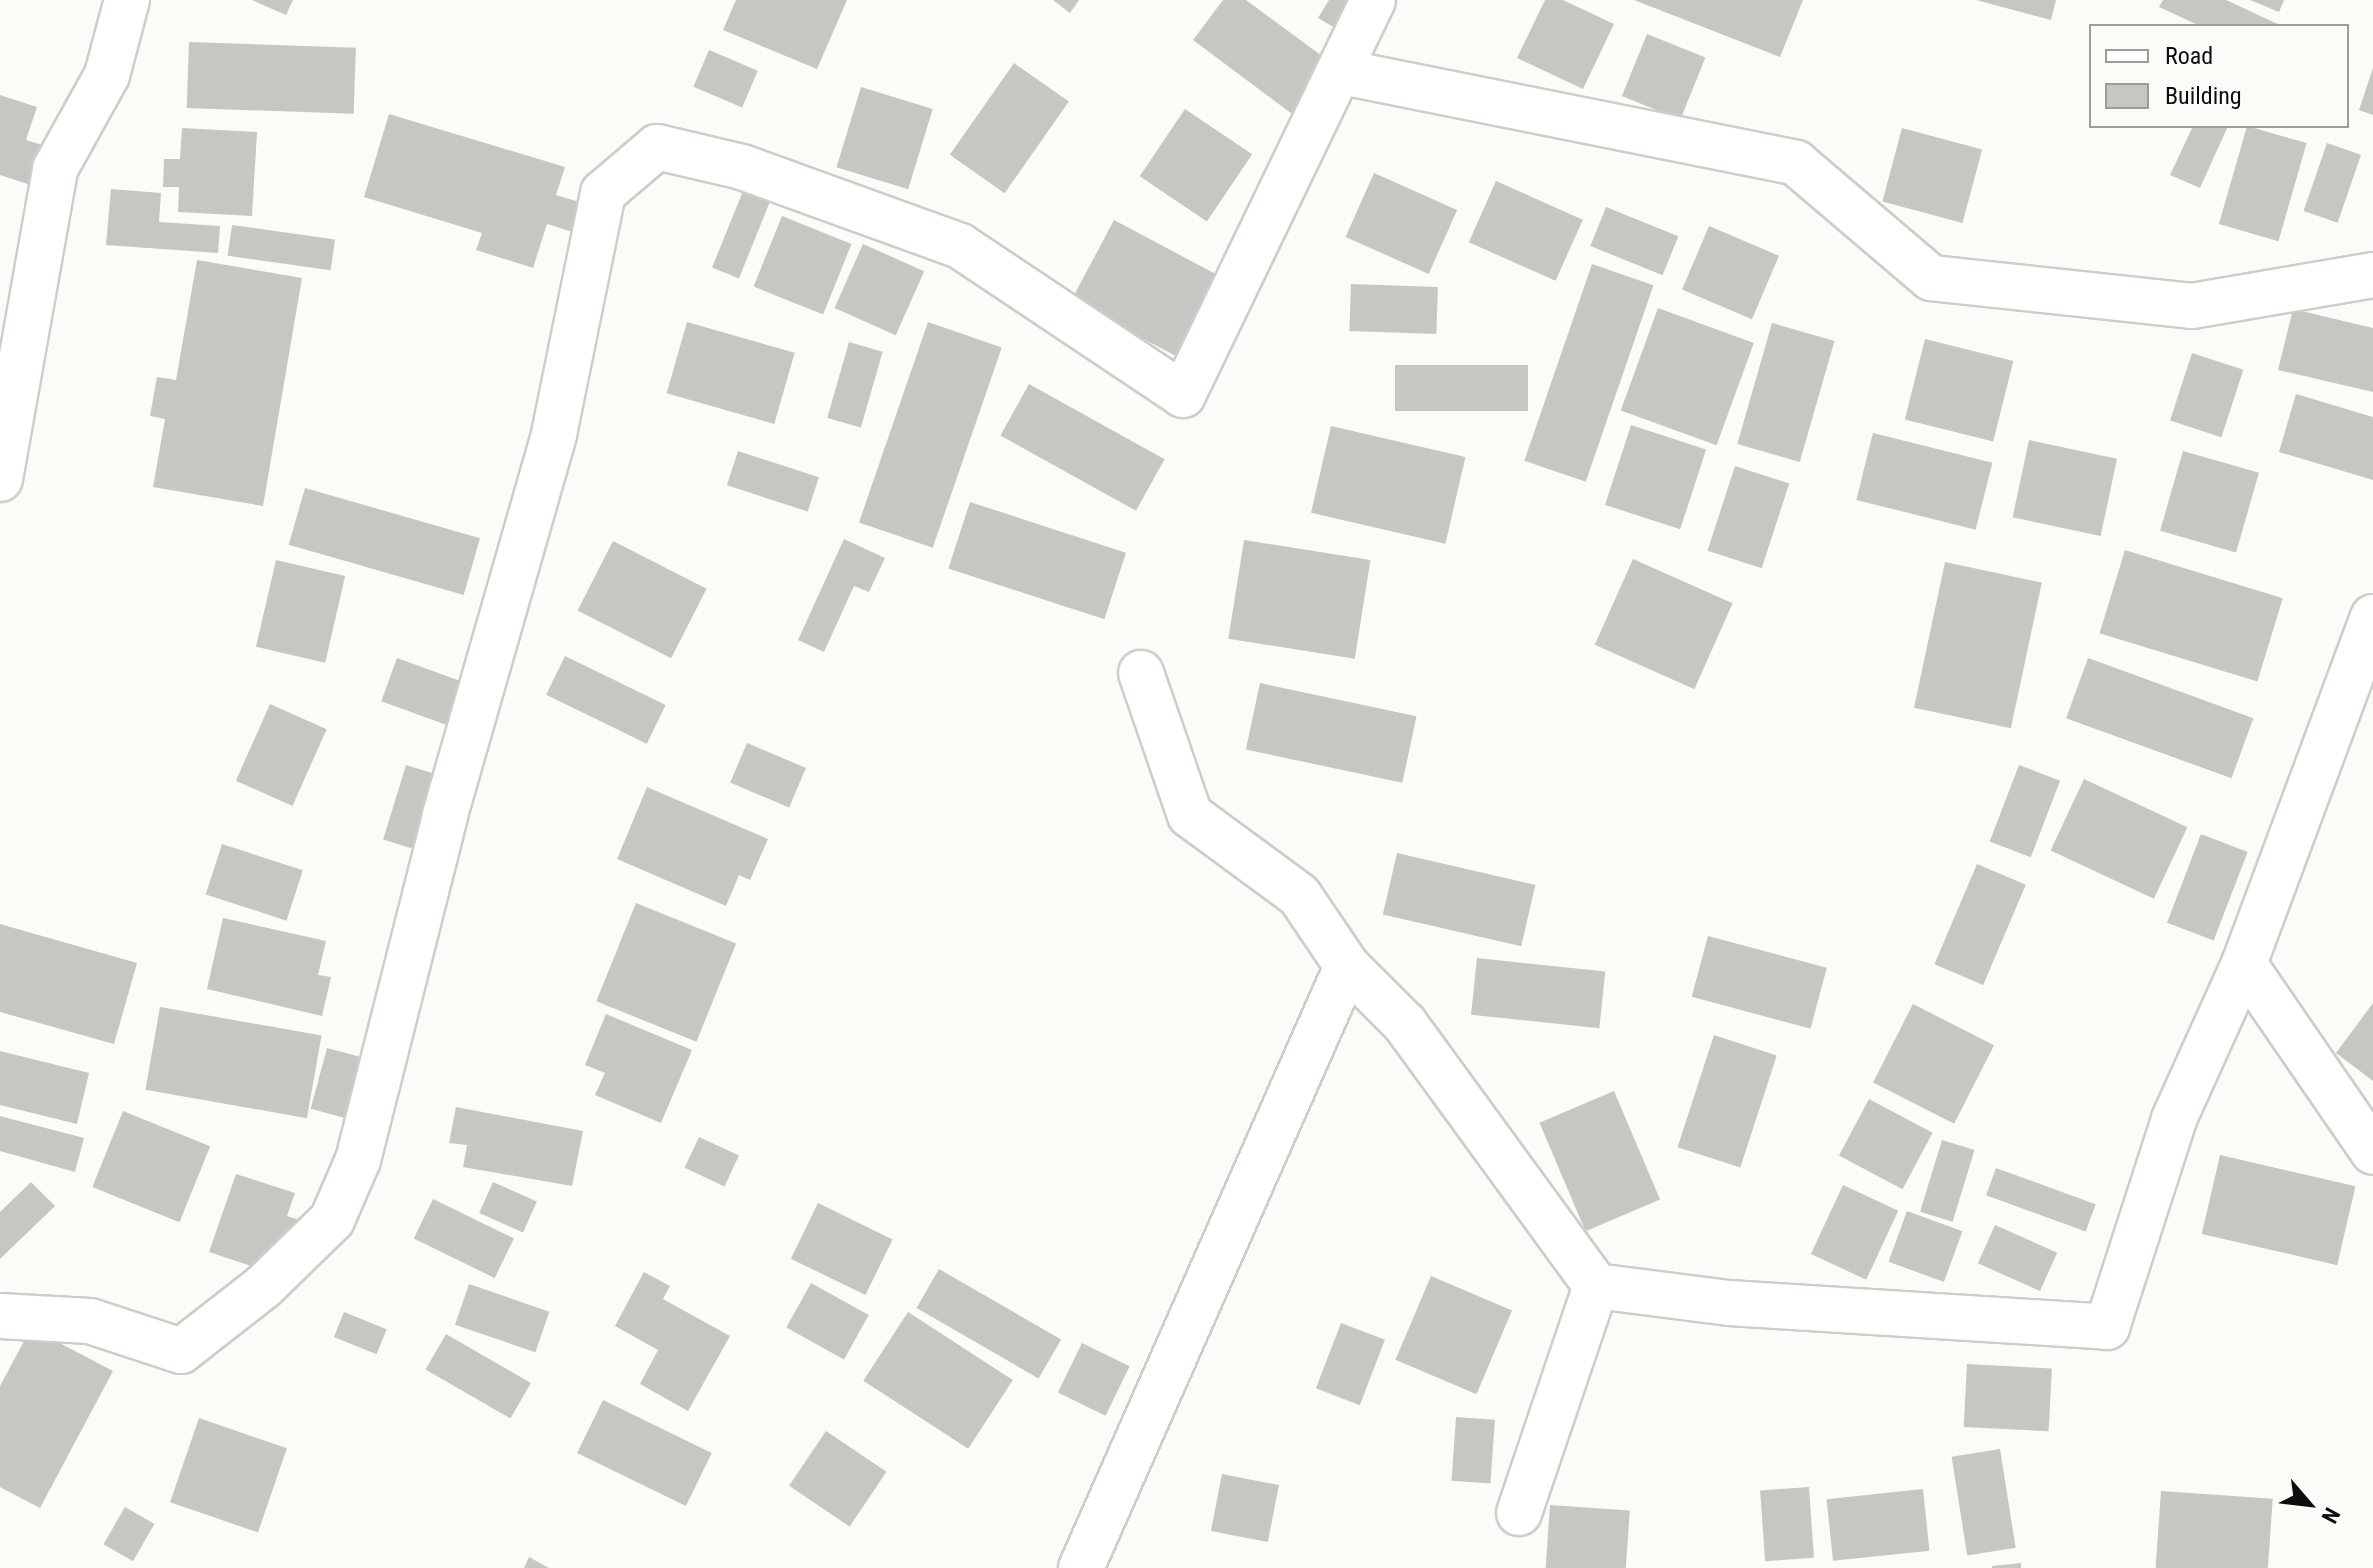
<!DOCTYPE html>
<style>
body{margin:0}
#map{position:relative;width:2373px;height:1568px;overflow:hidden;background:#fafdf7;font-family:"Roboto Condensed",sans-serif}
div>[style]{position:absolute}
.building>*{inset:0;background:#c5c7c2;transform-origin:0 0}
.roads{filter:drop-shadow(2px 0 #cbcec9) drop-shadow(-2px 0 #cbcec9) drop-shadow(0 2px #cbcec9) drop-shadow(0 -2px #cbcec9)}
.street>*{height:44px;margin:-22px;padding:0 22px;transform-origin:22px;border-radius:22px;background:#fff}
span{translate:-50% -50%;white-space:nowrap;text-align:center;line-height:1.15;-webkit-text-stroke:8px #fafdf7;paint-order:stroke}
.legend{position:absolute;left:2089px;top:24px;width:260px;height:104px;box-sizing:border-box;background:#fafdf7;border:2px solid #9b9d99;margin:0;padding:10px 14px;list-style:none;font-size:24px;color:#0d0e0c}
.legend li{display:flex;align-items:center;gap:16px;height:40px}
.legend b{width:40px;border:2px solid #9b9d99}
.north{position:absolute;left:2269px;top:1464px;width:80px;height:80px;-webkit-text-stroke:6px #fafdf7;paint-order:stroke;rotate:118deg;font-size:22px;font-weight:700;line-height:32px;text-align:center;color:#0d0e0c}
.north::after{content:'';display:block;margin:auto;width:28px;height:36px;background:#0d0e0c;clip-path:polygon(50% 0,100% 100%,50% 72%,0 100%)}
</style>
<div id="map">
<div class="building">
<div style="clip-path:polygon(252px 0,293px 0,286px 15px)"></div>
<div style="clip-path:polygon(736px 0,847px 0,817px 69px,723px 30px)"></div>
<div style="clip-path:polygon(1053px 0,1079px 0,1070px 13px)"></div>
<div style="clip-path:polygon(1223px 0,1246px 0,1337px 67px,1299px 119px,1193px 40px)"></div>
<div style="clip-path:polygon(1329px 0,1374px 0,1352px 38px,1318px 18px)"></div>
<div style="clip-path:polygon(1545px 0,1563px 0,1614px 24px,1583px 89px,1517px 58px)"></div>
<div style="clip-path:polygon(1634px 0,1803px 0,1780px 57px)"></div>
<div style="clip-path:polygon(1976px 0,2056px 0,2051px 20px)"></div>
<div style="clip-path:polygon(2163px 0,2226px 0,2282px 26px,2200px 26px,2159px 7px)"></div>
<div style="clip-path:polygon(2250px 0,2284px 0,2279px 12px)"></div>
<div style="left:1647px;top:34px;width:63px;height:67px;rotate:22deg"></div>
<div style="left:189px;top:42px;width:167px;height:66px;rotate:2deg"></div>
<div style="left:709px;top:50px;width:53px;height:40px;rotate:23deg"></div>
<div style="left:1014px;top:63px;width:67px;height:112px;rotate:35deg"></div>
<div style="clip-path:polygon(2373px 68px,2373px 115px,2359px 110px)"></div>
<div style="left:861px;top:87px;width:75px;height:84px;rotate:17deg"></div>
<div style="clip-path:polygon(0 95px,37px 107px,26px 140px,56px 149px,43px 189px,0 175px)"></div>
<div style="left:1185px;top:109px;width:81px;height:81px;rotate:34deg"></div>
<div style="clip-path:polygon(389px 114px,565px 167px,556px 195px,583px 203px,573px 232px,547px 224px,533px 268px,476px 250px,482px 233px,364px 197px)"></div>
<div style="clip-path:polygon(2193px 126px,2228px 126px,2200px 188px,2170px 175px)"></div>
<div style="left:2247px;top:126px;width:62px;height:102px;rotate:16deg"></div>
<div style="clip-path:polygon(182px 128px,257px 132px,252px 216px,178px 212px,179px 187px,163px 187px,164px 159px,180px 159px)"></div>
<div style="left:1902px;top:128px;width:83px;height:76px;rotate:15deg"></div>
<div style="left:2327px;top:143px;width:36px;height:72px;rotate:19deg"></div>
<div style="left:1374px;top:173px;width:91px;height:70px;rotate:24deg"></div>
<div style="left:1496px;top:181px;width:95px;height:67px;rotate:24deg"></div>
<div style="left:745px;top:186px;width:29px;height:88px;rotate:22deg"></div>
<div style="clip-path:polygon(111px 189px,161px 193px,159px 222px,220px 226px,218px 253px,106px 245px)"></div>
<div style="left:1606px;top:207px;width:78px;height:42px;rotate:22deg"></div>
<div style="left:782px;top:216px;width:75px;height:76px;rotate:22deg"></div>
<div style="left:1114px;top:220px;width:121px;height:91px;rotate:28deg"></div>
<div style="left:232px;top:225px;width:104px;height:31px;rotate:8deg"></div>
<div style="left:1709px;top:226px;width:76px;height:69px;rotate:23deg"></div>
<div style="left:863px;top:244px;width:67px;height:70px;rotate:24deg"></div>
<div style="clip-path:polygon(197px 260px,302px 278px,263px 506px,153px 487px,165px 419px,150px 416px,157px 377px,176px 380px)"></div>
<div style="left:1592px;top:264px;width:65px;height:208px;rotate:19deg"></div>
<div style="left:1351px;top:284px;width:87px;height:47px;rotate:2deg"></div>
<div style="left:1658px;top:308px;width:102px;height:109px;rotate:20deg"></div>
<div style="clip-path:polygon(2293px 309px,2373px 328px,2373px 392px,2278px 370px)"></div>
<div style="left:687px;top:322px;width:112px;height:74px;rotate:16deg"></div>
<div style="left:928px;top:322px;width:78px;height:212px;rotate:19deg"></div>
<div style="left:1772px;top:323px;width:65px;height:126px;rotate:16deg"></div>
<div style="left:1925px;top:339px;width:91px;height:83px;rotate:14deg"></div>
<div style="left:849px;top:342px;width:35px;height:79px;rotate:16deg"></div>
<div style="left:2192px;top:353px;width:54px;height:71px;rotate:18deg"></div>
<div style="left:1395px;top:365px;width:133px;height:46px"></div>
<div style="left:1029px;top:384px;width:155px;height:59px;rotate:29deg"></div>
<div style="clip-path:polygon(2296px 394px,2373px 417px,2373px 480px,2279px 452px)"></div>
<div style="left:1631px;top:425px;width:79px;height:84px;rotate:18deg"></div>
<div style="left:1331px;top:426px;width:138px;height:89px;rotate:13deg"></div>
<div style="left:1873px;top:433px;width:123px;height:69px;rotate:14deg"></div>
<div style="left:2029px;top:440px;width:90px;height:79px;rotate:12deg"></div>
<div style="left:738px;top:451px;width:85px;height:36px;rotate:18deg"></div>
<div style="left:2183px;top:451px;width:79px;height:83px;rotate:16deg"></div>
<div style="left:1735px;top:466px;width:57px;height:89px;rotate:18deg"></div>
<div style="left:305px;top:488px;width:182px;height:59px;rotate:16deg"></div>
<div style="left:970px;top:502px;width:164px;height:70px;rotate:18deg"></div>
<div style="clip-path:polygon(844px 539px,885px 558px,869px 592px,854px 586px,824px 652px,798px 640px)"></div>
<div style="left:1244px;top:540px;width:128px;height:100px;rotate:9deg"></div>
<div style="left:613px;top:541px;width:105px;height:78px;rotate:27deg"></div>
<div style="left:2125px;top:550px;width:165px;height:87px;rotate:17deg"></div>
<div style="left:1633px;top:559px;width:109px;height:94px;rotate:24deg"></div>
<div style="left:276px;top:560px;width:71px;height:89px;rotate:13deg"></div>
<div style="left:1945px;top:562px;width:99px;height:149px;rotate:12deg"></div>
<div style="left:565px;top:656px;width:112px;height:43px;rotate:26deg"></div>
<div style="left:397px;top:658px;width:80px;height:46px;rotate:20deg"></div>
<div style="left:2088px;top:658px;width:176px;height:64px;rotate:20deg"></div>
<div style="left:1260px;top:683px;width:160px;height:68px;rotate:12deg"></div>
<div style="left:270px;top:704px;width:62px;height:84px;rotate:24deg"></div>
<div style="left:747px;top:743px;width:64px;height:43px;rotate:23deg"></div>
<div style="left:406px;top:765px;width:45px;height:78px;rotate:17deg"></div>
<div style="left:2019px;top:765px;width:44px;height:82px;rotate:21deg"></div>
<div style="left:2084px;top:779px;width:114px;height:79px;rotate:25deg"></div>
<div style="clip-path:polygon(647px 787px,768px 839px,750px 880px,739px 875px,726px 906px,617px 859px)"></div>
<div style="left:2201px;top:834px;width:50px;height:95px;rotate:21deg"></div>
<div style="left:222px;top:844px;width:85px;height:53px;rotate:18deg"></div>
<div style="left:1397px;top:853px;width:142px;height:63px;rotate:13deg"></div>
<div style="left:1977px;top:864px;width:53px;height:109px;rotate:23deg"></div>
<div style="left:636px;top:903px;width:108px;height:106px;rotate:22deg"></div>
<div style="clip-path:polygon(223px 918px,326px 941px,318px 975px,331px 977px,322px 1016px,207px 989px)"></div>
<div style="clip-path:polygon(0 924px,137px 963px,114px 1044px,0 1012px)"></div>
<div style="left:1708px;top:936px;width:123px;height:63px;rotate:15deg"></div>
<div style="left:1477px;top:958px;width:129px;height:57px;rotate:6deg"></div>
<div style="clip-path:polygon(2373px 1003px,2373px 1081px,2336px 1053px)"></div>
<div style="left:1913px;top:1004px;width:91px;height:88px;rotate:27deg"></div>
<div style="left:160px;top:1007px;width:164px;height:84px;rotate:10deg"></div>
<div style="clip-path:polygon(606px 1014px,692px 1050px,661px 1123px,595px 1095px,605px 1073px,585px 1065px)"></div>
<div style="left:1714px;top:1035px;width:66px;height:118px;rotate:18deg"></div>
<div style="left:327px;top:1048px;width:39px;height:63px;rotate:15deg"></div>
<div style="clip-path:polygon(0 1051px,89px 1073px,77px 1124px,0 1105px)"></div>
<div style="left:1614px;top:1091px;width:118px;height:81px;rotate:67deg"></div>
<div style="left:1869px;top:1099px;width:72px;height:64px;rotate:28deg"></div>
<div style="clip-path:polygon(456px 1107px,583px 1131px,572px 1186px,463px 1167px,467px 1145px,449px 1143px)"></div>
<div style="left:123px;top:1111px;width:94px;height:82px;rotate:22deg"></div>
<div style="clip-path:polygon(0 1116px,84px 1138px,75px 1172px,0 1151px)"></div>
<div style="left:699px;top:1137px;width:44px;height:34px;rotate:25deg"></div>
<div style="left:1942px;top:1140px;width:34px;height:75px;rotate:17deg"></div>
<div style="left:2220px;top:1155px;width:139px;height:81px;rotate:13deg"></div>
<div style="left:1996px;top:1168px;width:106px;height:29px;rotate:20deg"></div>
<div style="clip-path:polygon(236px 1174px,295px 1193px,287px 1216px,303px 1221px,295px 1244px,279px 1239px,269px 1272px,209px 1252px)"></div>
<div style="clip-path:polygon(31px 1182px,55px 1206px,0 1259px,0 1212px)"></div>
<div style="left:493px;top:1182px;width:48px;height:34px;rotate:24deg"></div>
<div style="left:1843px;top:1185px;width:61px;height:76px;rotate:25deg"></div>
<div style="left:433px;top:1199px;width:90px;height:44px;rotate:26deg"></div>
<div style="left:818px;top:1203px;width:83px;height:62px;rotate:26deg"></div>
<div style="left:1907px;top:1211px;width:59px;height:54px;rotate:20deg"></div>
<div style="left:1995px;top:1225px;width:68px;height:42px;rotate:24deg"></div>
<div style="left:939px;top:1269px;width:141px;height:45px;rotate:30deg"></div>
<div style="clip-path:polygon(644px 1272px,670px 1286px,663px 1299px,730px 1336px,688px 1411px,640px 1384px,658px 1350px,615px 1326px)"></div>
<div style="left:1431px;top:1276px;width:88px;height:91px;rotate:23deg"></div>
<div style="left:811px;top:1283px;width:66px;height:51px;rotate:29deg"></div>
<div style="left:469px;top:1284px;width:85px;height:43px;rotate:19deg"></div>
<div style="left:344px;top:1312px;width:46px;height:27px;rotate:22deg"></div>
<div style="left:908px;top:1312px;width:125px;height:82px;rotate:33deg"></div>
<div style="left:1341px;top:1323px;width:47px;height:70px;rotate:21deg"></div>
<div style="clip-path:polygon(31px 1328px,113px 1371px,40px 1508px,0 1487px,0 1386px)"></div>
<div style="left:446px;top:1334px;width:98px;height:41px;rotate:30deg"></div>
<div style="left:1082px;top:1343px;width:53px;height:55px;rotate:26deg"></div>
<div style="left:1967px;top:1364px;width:85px;height:63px;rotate:3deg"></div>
<div style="left:603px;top:1400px;width:121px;height:59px;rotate:26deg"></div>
<div style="left:1456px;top:1417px;width:39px;height:64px;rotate:4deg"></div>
<div style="left:199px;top:1418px;width:93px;height:89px;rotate:19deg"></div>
<div style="left:826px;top:1431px;width:73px;height:66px;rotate:34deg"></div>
<div style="left:2000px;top:1449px;width:100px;height:49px;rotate:81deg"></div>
<div style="left:1222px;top:1474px;width:58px;height:58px;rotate:11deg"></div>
<div style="left:1809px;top:1487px;width:71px;height:49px;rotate:86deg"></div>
<div style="left:1923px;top:1489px;width:62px;height:97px;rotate:84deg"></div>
<div style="left:2161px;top:1491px;width:112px;height:77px;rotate:4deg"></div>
<div style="left:1550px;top:1505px;width:80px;height:63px;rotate:4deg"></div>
<div style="left:125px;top:1507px;width:34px;height:43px;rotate:30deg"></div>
<div style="clip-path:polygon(529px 1557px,549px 1568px,524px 1568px)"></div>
<div style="clip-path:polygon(2021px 1563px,2021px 1568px,1992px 1568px,1992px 1566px)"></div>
</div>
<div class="roads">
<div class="street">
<div style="left:1342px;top:72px;width:463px;rotate:11.3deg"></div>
<div style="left:1796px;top:163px;width:177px;rotate:40.4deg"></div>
<div style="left:1931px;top:278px;width:262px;rotate:6.1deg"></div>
<div style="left:2192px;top:306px;width:184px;rotate:-9.7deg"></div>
<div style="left:0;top:479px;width:315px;rotate:-79.9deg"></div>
<div style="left:55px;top:169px;width:107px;rotate:-61deg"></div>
<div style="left:107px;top:75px;width:78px;rotate:-75.1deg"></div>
<div style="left:2373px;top:617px;width:370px;rotate:110.4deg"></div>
<div style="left:2244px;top:964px;width:228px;rotate:55.5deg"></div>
<div style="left:1141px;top:673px;width:150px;rotate:71deg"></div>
<div style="left:1190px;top:815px;width:135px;rotate:36.3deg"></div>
<div style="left:1299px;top:895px;width:86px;rotate:55.9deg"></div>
<div style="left:1347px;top:966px;width:82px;rotate:45deg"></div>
<div style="left:1405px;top:1024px;width:324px;rotate:53.9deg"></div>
<div style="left:0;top:1316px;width:90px;rotate:3.2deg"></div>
<div style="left:90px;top:1321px;width:96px;rotate:18.2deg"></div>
<div style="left:181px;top:1351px;width:104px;rotate:-38deg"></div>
<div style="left:263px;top:1287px;width:96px;rotate:-44.2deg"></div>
<div style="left:332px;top:1220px;width:65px;rotate:-66.6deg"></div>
<div style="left:358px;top:1160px;width:356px;rotate:-75.8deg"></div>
<div style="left:445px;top:815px;width:396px;rotate:-74deg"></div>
<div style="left:554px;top:434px;width:246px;rotate:-78.5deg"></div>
<div style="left:603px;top:193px;width:71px;rotate:-40.4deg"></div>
<div style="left:657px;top:147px;width:87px;rotate:13.2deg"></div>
<div style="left:742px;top:167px;width:232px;rotate:19.9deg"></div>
<div style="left:960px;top:246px;width:268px;rotate:33.7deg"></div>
<div style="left:1183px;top:395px;width:438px;rotate:-64.3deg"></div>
<div style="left:1519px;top:1513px;width:240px;rotate:-71.3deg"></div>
<div style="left:1596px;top:1286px;width:134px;rotate:7.3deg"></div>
<div style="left:1729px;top:1303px;width:379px;rotate:3.6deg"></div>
<div style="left:2107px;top:1327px;width:219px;rotate:-72.1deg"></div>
<div style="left:2174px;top:1119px;width:170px;rotate:-65.7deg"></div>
<div style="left:1081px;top:1568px;width:658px;rotate:-66.16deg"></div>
</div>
</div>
<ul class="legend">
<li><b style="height:10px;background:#fff"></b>Road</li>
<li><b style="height:22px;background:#c5c7c2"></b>Building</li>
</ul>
<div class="north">N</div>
</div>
